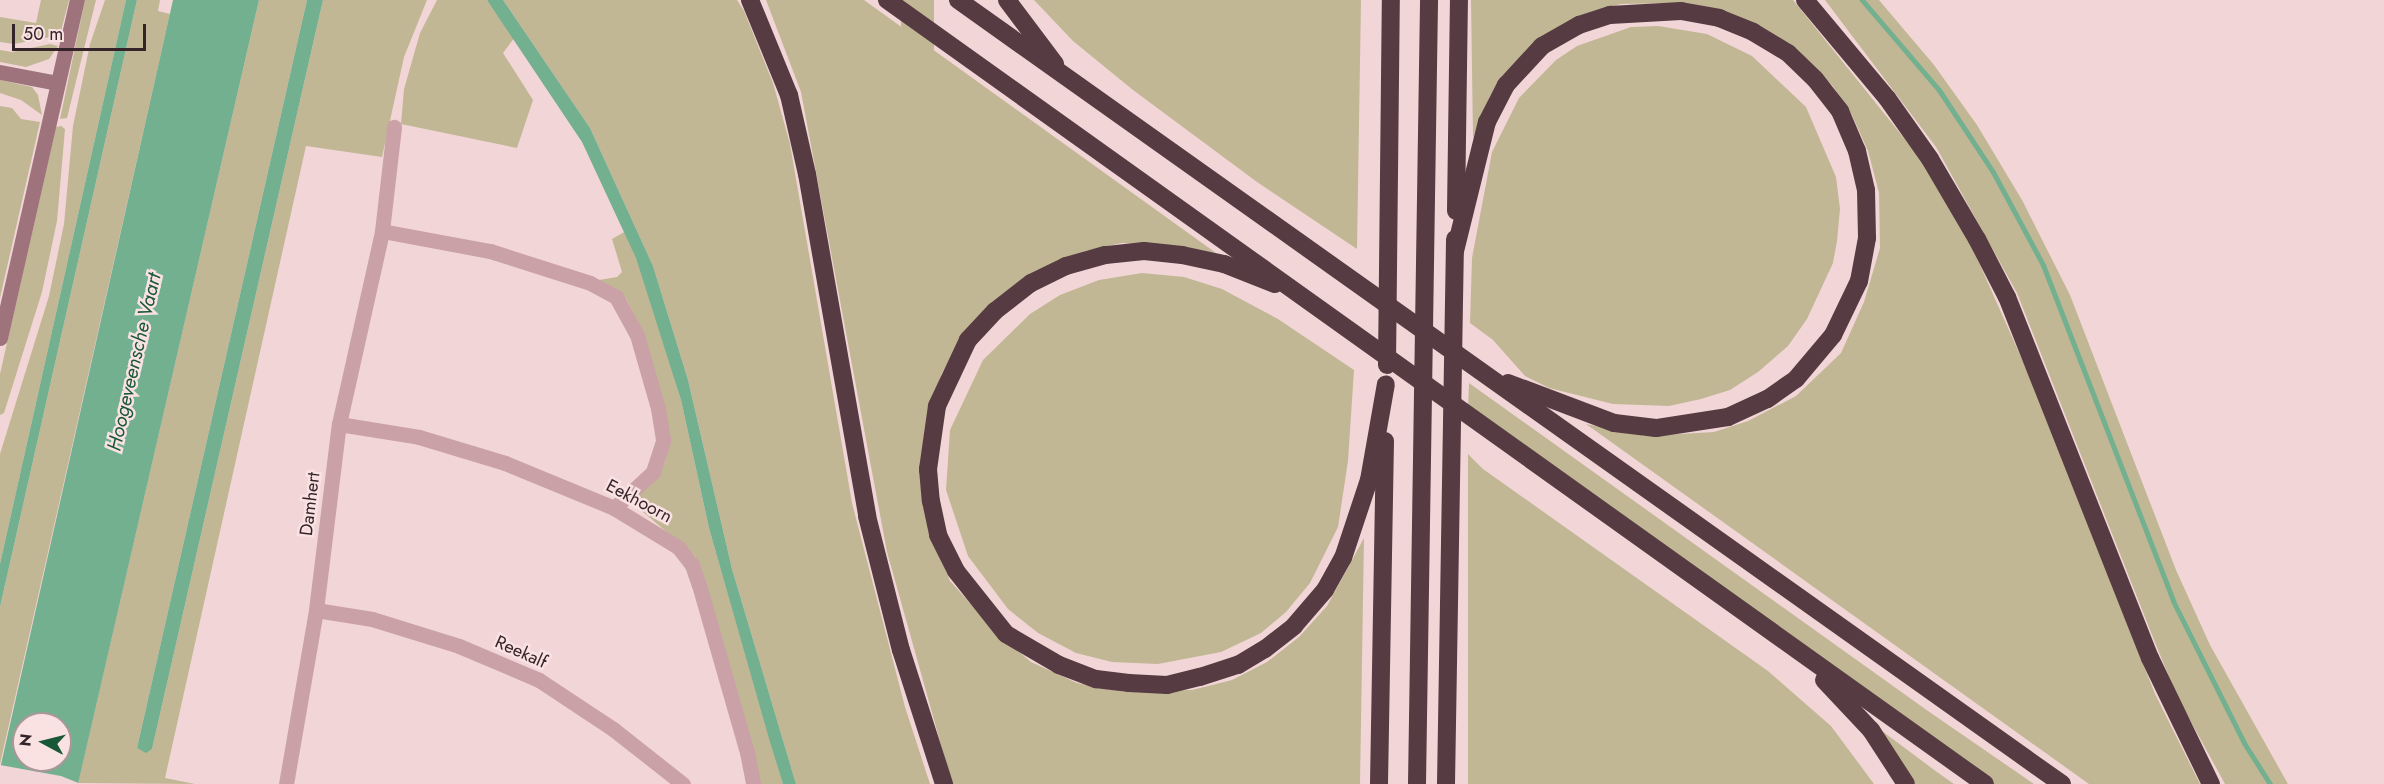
<!DOCTYPE html>
<style>
body{margin:0}
#map{position:relative;width:2384px;height:784px;overflow:hidden;background:#f2d6d7;font-family:Jost,sans-serif}
div>[style]{position:absolute}
.green>*{inset:0;background:#c1b795;transform-origin:0 0}
.water>*{inset:0;background:#73b090}
.pier>*{inset:0;background:#f2d6d7}
.stream>*{height:5px;margin:-2.5px;padding:0 2.5px;transform-origin:2.5px;border-radius:2.5px;background:#73b090}
.street>*{height:15px;margin:-7.5px;padding:0 7.5px;transform-origin:7.5px;border-radius:7.5px;background:#caa1a6}
.secondary>*{height:15px;margin:-7.5px;padding:0 7.5px;transform-origin:7.5px;border-radius:7.5px;background:#9e737c}
.highway>*{height:18px;margin:-9px;padding:0 9px;transform-origin:9px;border-radius:9px;background:#563b42}
span{translate:-50% -50%;white-space:nowrap;text-align:center;line-height:1.15;-webkit-text-stroke:5px #fae2e3;paint-order:stroke}
.street-label{font-size:18px;color:#342429}
.water-label{font-size:20px;color:#185837;font-style:italic}
.north{position:absolute;left:12px;top:712px;width:60px;height:60px;box-sizing:border-box;background:#fae2e3;border:2px solid #ab9699;border-radius:50%;rotate:277deg;font-size:16px;font-weight:700;line-height:24px;text-align:center;color:#342429}
.north::after{content:'';display:block;margin:auto;width:21px;height:27px;background:#185837;clip-path:polygon(50% 0,100% 100%,50% 72%,0 100%)}
.scale{position:absolute;left:12px;top:24px;width:134px;height:27px;box-sizing:border-box;border:3px solid #342429;border-top:0;padding-left:8px;font-size:18px;line-height:21px;white-space:nowrap;color:#342429;-webkit-text-stroke:4px #fae2e3;paint-order:stroke}
</style>
<div id="map">
<div class="green">
<div style="clip-path:polygon(41px 0,69px 0,60px 35px,14px 44px,0 42px,0 17px,36px 23px)"></div>
<div style="clip-path:polygon(85px 0,96px 0,67px 118px,60px 119px)"></div>
<div style="clip-path:polygon(105px 0,126px 0,0 564px,0 454px,49px 296px,64px 224px,73px 126px,90px 44px)"></div>
<div style="clip-path:polygon(137px 0,160px 0,158px 11px,170px 14px,0 764px,0 607px)"></div>
<div style="clip-path:polygon(259px 0,307px 0,137px 748px,146px 752px,152px 749px,323px 0,427px 0,404px 57px,382px 157px,306px 146px,165px 778px,195px 784px,78px 783px)"></div>
<div style="clip-path:polygon(437px 0,487px 0,515px 37px,503px 53px,533px 100px,517px 148px,401px 124px,404px 89px,420px 33px)"></div>
<div style="clip-path:polygon(503px 0,737px 0,744px 11px,773px 83px,790px 144px,852px 503px,905px 707px,930px 784px,796px 784px,732px 569px,688px 380px,653px 266px,590px 128px)"></div>
<div style="clip-path:polygon(766px 0,864px 0,1216px 253px,1176px 246px,1122px 243px,1085px 251px,1036px 271px,962px 336px,942px 373px,923px 433px,918px 471px,922px 509px,950px 581px,997px 633px,1031px 662px,1077px 683px,1124px 692px,1192px 690px,1232px 680px,1267px 662px,1299px 637px,1327px 606px,1364px 538px,1360px 784px,952px 784px,887px 552px,801px 92px)"></div>
<div style="left:901px;top:0;width:33px;height:560px"></div>
<div style="clip-path:polygon(1034px 0,1361px 0,1357px 249px,1257px 182px,1133px 90px,1073px 41px)"></div>
<div style="clip-path:polygon(1471px 0,1793px 0,1928px 168px,1964px 229px,2032px 382px,2155px 694px,2200px 784px,2089px 784px,1586px 424px,1646px 436px,1714px 432px,1748px 421px,1796px 396px,1841px 353px,1864px 302px,1880px 248px,1879px 193px,1868px 151px,1852px 115px,1832px 85px,1790px 46px,1765px 29px,1737px 17px,1707px 7px,1676px 3px,1621px 4px,1594px 11px,1547px 34px,1526px 50px,1490px 96px,1473px 138px)"></div>
<div style="clip-path:polygon(1825px 0,1879px 0,1934px 65px,1977px 125px,2022px 200px,2070px 295px,2176px 570px,2210px 645px,2288px 784px,2225px 784px,2178px 698px,2156px 645px,2017px 293px,1936px 147px)"></div>
<div style="clip-path:polygon(1658px 26px,1707px 34px,1752px 56px,1806px 107px,1836px 177px,1840px 209px,1837px 241px,1833px 263px,1807px 319px,1788px 346px,1758px 372px,1730px 390px,1701px 399px,1669px 406px,1613px 404px,1549px 388px,1525px 376px,1493px 340px,1470px 323px,1472px 258px,1492px 152px,1519px 98px,1556px 60px,1577px 46px,1631px 27px)"></div>
<div style="clip-path:polygon(50px 44px,58px 46px,49px 59px,26px 67px,0 62px,0 50px,12px 52px)"></div>
<div style="clip-path:polygon(0 80px,32px 87px,38px 95px,42px 115px,21px 100px,0 93px)"></div>
<div style="clip-path:polygon(0 106px,12px 108px,21px 119px,40px 122px,0 298px)"></div>
<div style="clip-path:polygon(61px 126px,65px 129px,57px 221px,42px 292px,4px 413px,0 415px,0 374px,56px 127px)"></div>
<div style="clip-path:polygon(626px 231px,647px 286px,681px 400px,709px 528px,783px 784px,759px 784px,750px 737px,695px 556px,636px 506px,638px 496px,665px 462px,668px 445px,639px 324px,626px 299px,599px 280px,617px 277px,622px 272px,612px 239px)"></div>
<div style="clip-path:polygon(1142px 273px,1184px 277px,1222px 289px,1278px 319px,1354px 370px,1348px 461px,1338px 527px,1310px 583px,1286px 612px,1261px 633px,1221px 652px,1158px 664px,1112px 662px,1076px 653px,1038px 633px,1008px 609px,968px 556px,946px 490px,950px 430px,983px 360px,1030px 314px,1060px 295px,1099px 280px)"></div>
<div style="clip-path:polygon(1469px 383px,1928px 711px,2034px 784px,1991px 784px,1468px 409px)"></div>
<div style="clip-path:polygon(1468px 454px,1483px 469px,1768px 671px,1831px 726px,1874px 784px,1468px 784px)"></div>
<div style="clip-path:polygon(1882px 731px,1937px 772px,1954px 784px,1913px 784px)"></div>
</div>
<div class="water">
<div style="clip-path:polygon(126px 0,137px 0,0 607px,0 564px)"></div>
<div style="clip-path:polygon(evenodd,173px 0,259px 0,78px 784px,0 784px,0 769px,173px 0,24px 724px,60px 724px,60px 760px,24px 760px,24px 724px)"></div>
<div style="clip-path:polygon(307px 0,323px 0,152px 749px,146px 753px,137px 748px)"></div>
<div style="clip-path:polygon(487px 0,503px 0,590px 128px,653px 266px,688px 380px,732px 569px,796px 784px,783px 784px,770px 742px,709px 528px,681px 400px,636px 258px,582px 142px)"></div>
</div>
<div class="pier">
<div style="clip-path:polygon(0 765px,61px 776px,81px 784px,0 784px)"></div>
</div>
<div class="stream">
<div style="left:1862px;top:0;width:118px;rotate:49.5deg"></div>
<div style="left:1939px;top:90px;width:98px;rotate:56.6deg"></div>
<div style="left:1993px;top:172px;width:106px;rotate:61.7deg"></div>
<div style="left:2043px;top:265px;width:360px;rotate:68.8deg"></div>
<div style="left:2173px;top:601px;width:159px;rotate:63.4deg"></div>
<div style="left:2244px;top:743px;width:49px;rotate:57.6deg"></div>
</div>
<div class="street">
<div style="left:382px;top:231px;width:110px;rotate:10.5deg"></div>
<div style="left:490px;top:251px;width:105px;rotate:17.7deg"></div>
<div style="left:590px;top:283px;width:30px;rotate:28deg"></div>
<div style="left:616px;top:297px;width:43px;rotate:61.1deg"></div>
<div style="left:637px;top:335px;width:76px;rotate:74deg"></div>
<div style="left:658px;top:408px;width:33px;rotate:81deg"></div>
<div style="left:663px;top:441px;width:33px;rotate:108deg"></div>
<div style="left:653px;top:472px;width:53px;rotate:137.3deg"></div>
<div style="left:339px;top:424px;width:81px;rotate:9.2deg"></div>
<div style="left:419px;top:437px;width:90px;rotate:16.8deg"></div>
<div style="left:505px;top:463px;width:118px;rotate:22.4deg"></div>
<div style="left:614px;top:508px;width:75px;rotate:31.4deg"></div>
<div style="left:678px;top:547px;width:23px;rotate:52deg"></div>
<div style="left:692px;top:565px;width:21px;rotate:71deg"></div>
<div style="left:699px;top:585px;width:174px;rotate:74deg"></div>
<div style="left:747px;top:752px;width:33px;rotate:79deg"></div>
<div style="left:316px;top:610px;width:57px;rotate:9.1deg"></div>
<div style="left:372px;top:619px;width:91px;rotate:17.2deg"></div>
<div style="left:459px;top:646px;width:87px;rotate:23deg"></div>
<div style="left:539px;top:680px;width:89px;rotate:33.5deg"></div>
<div style="left:613px;top:729px;width:89px;rotate:38.2deg"></div>
<div style="left:286px;top:784px;width:177px;rotate:-80.2deg"></div>
<div style="left:316px;top:610px;width:187px;rotate:-83deg"></div>
<div style="left:339px;top:424px;width:198px;rotate:-77.4deg"></div>
<div style="left:382px;top:231px;width:105px;rotate:-83.4deg"></div>
</div>
<div class="secondary">
<div style="left:0;top:72px;width:58px;rotate:10.9deg"></div>
<div style="left:0;top:338px;width:347px;rotate:-77.2deg"></div>
</div>
<div class="highway">
<div style="left:750px;top:0;width:103px;rotate:67.7deg"></div>
<div style="left:789px;top:95px;width:81px;rotate:77.2deg"></div>
<div style="left:807px;top:174px;width:347px;rotate:80deg"></div>
<div style="left:867px;top:516px;width:138px;rotate:75.8deg"></div>
<div style="left:901px;top:650px;width:141px;rotate:72.2deg"></div>
<div style="left:887px;top:0;width:1349px;rotate:35.53deg"></div>
<div style="left:958px;top:0;width:1354px;rotate:35.38deg"></div>
<div style="left:1007px;top:0;width:80px;rotate:53.1deg"></div>
<div style="left:1805px;top:0;width:128px;rotate:50.1deg"></div>
<div style="left:1887px;top:98px;width:75px;rotate:54.8deg"></div>
<div style="left:1930px;top:159px;width:93px;rotate:59.6deg"></div>
<div style="left:1977px;top:239px;width:65px;rotate:62.7deg"></div>
<div style="left:2007px;top:297px;width:388px;rotate:68.4deg"></div>
<div style="left:2150px;top:658px;width:140px;rotate:64.2deg"></div>
<div style="left:1456px;top:211px;width:211px;rotate:-89.2deg"></div>
<div style="left:1455px;top:251px;width:133px;rotate:-76.1deg"></div>
<div style="left:1487px;top:122px;width:42px;rotate:-62.8deg"></div>
<div style="left:1506px;top:85px;width:53px;rotate:-47.3deg"></div>
<div style="left:1542px;top:46px;width:43px;rotate:-29.6deg"></div>
<div style="left:1579px;top:25px;width:33px;rotate:-18deg"></div>
<div style="left:1610px;top:15px;width:71px;rotate:-3.2deg"></div>
<div style="left:1681px;top:11px;width:39px;rotate:10deg"></div>
<div style="left:1719px;top:18px;width:37px;rotate:22deg"></div>
<div style="left:1753px;top:32px;width:41px;rotate:31deg"></div>
<div style="left:1788px;top:53px;width:37px;rotate:44deg"></div>
<div style="left:1815px;top:79px;width:41px;rotate:52deg"></div>
<div style="left:1840px;top:111px;width:43px;rotate:67deg"></div>
<div style="left:1857px;top:151px;width:40px;rotate:77deg"></div>
<div style="left:1866px;top:190px;width:48px;rotate:88.8deg"></div>
<div style="left:1867px;top:238px;width:44px;rotate:100.5deg"></div>
<div style="left:1859px;top:281px;width:60px;rotate:115.7deg"></div>
<div style="left:1833px;top:335px;width:57px;rotate:130.1deg"></div>
<div style="left:1796px;top:379px;width:35px;rotate:145deg"></div>
<div style="left:1767px;top:399px;width:43px;rotate:155.2deg"></div>
<div style="left:1728px;top:417px;width:73px;rotate:171.3deg"></div>
<div style="left:1656px;top:428px;width:42px;rotate:-173.2deg"></div>
<div style="left:1614px;top:423px;width:113px;rotate:-159.3deg"></div>
<div style="left:1275px;top:284px;width:55px;rotate:-158.6deg"></div>
<div style="left:1224px;top:264px;width:43px;rotate:-167.9deg"></div>
<div style="left:1182px;top:255px;width:38px;rotate:-174deg"></div>
<div style="left:1144px;top:251px;width:39px;rotate:174deg"></div>
<div style="left:1105px;top:255px;width:41px;rotate:164.2deg"></div>
<div style="left:1066px;top:266px;width:39px;rotate:154deg"></div>
<div style="left:1031px;top:283px;width:46px;rotate:142.1deg"></div>
<div style="left:995px;top:311px;width:40px;rotate:133deg"></div>
<div style="left:968px;top:340px;width:73px;rotate:115.2deg"></div>
<div style="left:937px;top:406px;width:64px;rotate:98.1deg"></div>
<div style="left:928px;top:469px;width:32px;rotate:85deg"></div>
<div style="left:931px;top:501px;width:35px;rotate:78deg"></div>
<div style="left:938px;top:535px;width:40px;rotate:63.4deg"></div>
<div style="left:956px;top:571px;width:80px;rotate:51.6deg"></div>
<div style="left:1006px;top:634px;width:61px;rotate:30.3deg"></div>
<div style="left:1059px;top:665px;width:40px;rotate:21deg"></div>
<div style="left:1096px;top:679px;width:33px;rotate:7deg"></div>
<div style="left:1129px;top:683px;width:38px;rotate:3deg"></div>
<div style="left:1167px;top:685px;width:34px;rotate:-14deg"></div>
<div style="left:1200px;top:677px;width:40px;rotate:-18deg"></div>
<div style="left:1238px;top:665px;width:31px;rotate:-31deg"></div>
<div style="left:1265px;top:649px;width:37px;rotate:-38deg"></div>
<div style="left:1294px;top:626px;width:48px;rotate:-49.3deg"></div>
<div style="left:1325px;top:590px;width:37px;rotate:-61deg"></div>
<div style="left:1343px;top:558px;width:82px;rotate:-71.6deg"></div>
<div style="left:1369px;top:480px;width:97px;rotate:-80deg"></div>
<div style="left:1387px;top:365px;width:365px;rotate:-89.4deg"></div>
<div style="left:1824px;top:680px;width:69px;rotate:46.8deg"></div>
<div style="left:1871px;top:730px;width:64px;rotate:57.1deg"></div>
<div style="left:1379px;top:784px;width:343px;rotate:-89deg"></div>
<div style="left:1417px;top:784px;width:784px;rotate:-89.12deg"></div>
<div style="left:1446px;top:784px;width:545px;rotate:-89.05deg"></div>
</div>
<div class="street-label">
<span style="left:639px;top:501px;rotate:28deg">Eekhoorn</span>
<span style="left:310px;top:504px;rotate:-83deg">Damhert</span>
<span style="left:521px;top:652px;rotate:24deg">Reekalf</span>
</div>
<div class="water-label">
<span style="left:134px;top:362px;rotate:-77deg">Hoogeveensche Vaart</span>
</div>
<div class="north">N</div>
<div class="scale">50 m</div>
</div>
